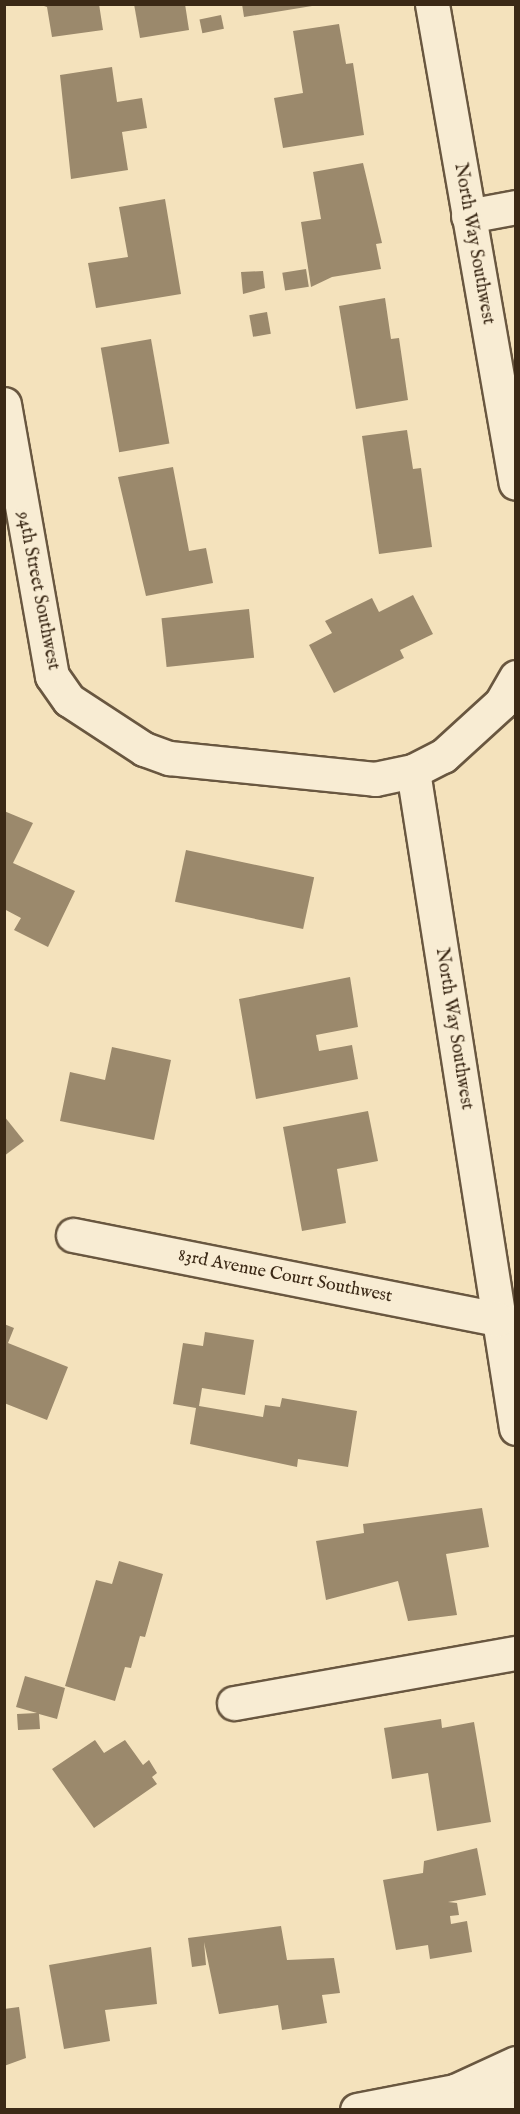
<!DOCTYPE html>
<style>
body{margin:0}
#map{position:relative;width:520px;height:2114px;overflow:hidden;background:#f4e2bc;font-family:"IM FELL English",serif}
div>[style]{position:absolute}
.building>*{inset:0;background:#9b896c;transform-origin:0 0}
.roads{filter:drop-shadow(2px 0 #695740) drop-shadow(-2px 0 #695740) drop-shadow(0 2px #695740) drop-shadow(0 -2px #695740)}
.minor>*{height:33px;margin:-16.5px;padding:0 16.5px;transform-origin:16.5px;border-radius:16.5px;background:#f8ecd3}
span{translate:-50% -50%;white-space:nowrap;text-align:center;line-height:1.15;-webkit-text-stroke:5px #f8ecd3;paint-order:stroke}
.street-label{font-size:18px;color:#3b2916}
.frame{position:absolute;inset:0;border:6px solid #3b2916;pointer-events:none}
</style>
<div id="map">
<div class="building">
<div style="clip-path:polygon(38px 4px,99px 4px,103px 30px,52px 37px,47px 7px)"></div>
<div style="clip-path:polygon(134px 4px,185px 4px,189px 30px,140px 38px)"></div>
<div style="clip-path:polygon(242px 4px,312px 4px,312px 6px,244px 17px)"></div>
<div style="left:221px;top:15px;width:14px;height:22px;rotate:78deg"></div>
<div style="clip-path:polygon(339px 24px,346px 64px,353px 63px,364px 135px,283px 148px,274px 98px,303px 93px,293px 31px)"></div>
<div style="clip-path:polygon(112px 67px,117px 102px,142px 98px,147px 128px,122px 132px,128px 170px,71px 179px,60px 75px)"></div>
<div style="clip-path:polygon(363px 163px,382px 243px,376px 244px,381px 269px,332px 277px,311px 287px,301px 222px,321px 219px,313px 172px)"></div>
<div style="clip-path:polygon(165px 199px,181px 294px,96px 308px,88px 263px,128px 257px,119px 207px)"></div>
<div style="left:306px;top:269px;width:18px;height:24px;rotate:81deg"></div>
<div style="clip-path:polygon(263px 271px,265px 288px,243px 294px,241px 272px)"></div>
<div style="clip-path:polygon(385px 298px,391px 339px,399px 338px,408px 400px,356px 409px,339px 306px)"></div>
<div style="left:267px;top:312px;width:22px;height:18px;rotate:80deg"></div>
<div style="left:151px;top:339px;width:106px;height:51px;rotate:80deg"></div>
<div style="clip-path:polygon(407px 430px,413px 469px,421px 468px,432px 547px,379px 554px,362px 436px)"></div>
<div style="clip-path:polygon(173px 467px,189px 551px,206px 548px,213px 583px,146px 596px,118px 477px)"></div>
<div style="clip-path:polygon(413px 595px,433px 634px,400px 650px,404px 658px,334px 693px,309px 645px,332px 633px,325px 621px,372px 598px,379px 612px)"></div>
<div style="left:249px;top:609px;width:49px;height:88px;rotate:84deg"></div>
<div style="clip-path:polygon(4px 811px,33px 823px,13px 863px,75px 891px,48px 947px,14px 930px,21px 918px,4px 909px)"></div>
<div style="left:186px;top:850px;width:131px;height:53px;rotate:12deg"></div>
<div style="clip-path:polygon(350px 977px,358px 1027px,316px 1035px,319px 1051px,352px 1045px,358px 1079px,256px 1099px,239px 999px)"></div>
<div style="clip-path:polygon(112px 1047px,171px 1060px,154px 1140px,60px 1121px,70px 1072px,105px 1080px)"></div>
<div style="clip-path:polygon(368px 1111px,378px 1161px,337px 1169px,346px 1223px,302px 1231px,283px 1127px)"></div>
<div style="clip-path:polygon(4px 1116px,24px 1141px,4px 1156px)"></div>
<div style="clip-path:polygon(4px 1324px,14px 1328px,8px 1343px,68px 1367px,47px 1420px,4px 1403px)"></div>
<div style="clip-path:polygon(205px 1332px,254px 1340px,245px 1395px,202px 1388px,199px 1406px,263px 1417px,265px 1405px,280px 1407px,282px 1398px,357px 1411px,348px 1467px,298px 1459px,297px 1467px,190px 1444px,196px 1408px,173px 1404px,183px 1343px,203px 1346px)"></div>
<div style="clip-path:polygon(482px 1508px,489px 1547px,446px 1554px,457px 1615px,408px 1621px,398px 1581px,326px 1600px,316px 1541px,364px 1533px,363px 1524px)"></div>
<div style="clip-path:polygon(119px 1561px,163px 1574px,145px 1637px,140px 1636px,131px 1668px,125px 1667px,115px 1701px,65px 1686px,96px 1580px,112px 1584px)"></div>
<div style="clip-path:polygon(25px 1676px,65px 1688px,57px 1719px,39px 1714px,40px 1729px,18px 1730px,17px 1714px,37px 1713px,16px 1707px)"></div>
<div style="clip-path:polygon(441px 1719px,442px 1728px,474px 1722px,491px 1822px,437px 1831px,428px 1773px,392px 1779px,384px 1728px)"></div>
<div style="clip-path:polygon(95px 1740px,104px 1753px,125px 1740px,143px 1765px,149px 1760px,157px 1773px,152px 1777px,157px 1784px,94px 1828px,52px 1769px)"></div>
<div style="clip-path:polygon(477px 1848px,486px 1895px,448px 1902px,457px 1903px,459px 1915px,450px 1916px,451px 1924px,467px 1921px,472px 1952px,430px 1959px,428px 1945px,396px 1950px,383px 1880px,423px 1873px,424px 1861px)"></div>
<div style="clip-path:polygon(281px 1926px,287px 1960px,334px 1958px,340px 1993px,322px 1995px,327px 2023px,282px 2030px,278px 2005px,219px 2014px,204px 1942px,206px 1965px,192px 1967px,188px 1938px)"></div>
<div style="clip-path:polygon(151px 1947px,157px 2004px,105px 2010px,110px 2041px,64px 2049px,49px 1965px)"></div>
<div style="clip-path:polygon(19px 2007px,26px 2058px,4px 2066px,4px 2009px)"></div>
</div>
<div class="roads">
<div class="minor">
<div style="left:432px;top:4px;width:486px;rotate:80.1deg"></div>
<div style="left:468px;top:216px;width:49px;rotate:-10.6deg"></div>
<div style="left:4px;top:404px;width:276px;rotate:80deg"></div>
<div style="left:52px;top:676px;width:29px;rotate:55deg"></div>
<div style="left:69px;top:700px;width:90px;rotate:33.2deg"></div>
<div style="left:144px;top:749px;width:27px;rotate:20deg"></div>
<div style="left:169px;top:758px;width:207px;rotate:5.8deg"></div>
<div style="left:375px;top:779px;width:39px;rotate:-12deg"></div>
<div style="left:413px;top:771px;width:34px;rotate:-27deg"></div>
<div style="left:443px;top:756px;width:79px;rotate:-42.4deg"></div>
<div style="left:501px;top:703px;width:30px;rotate:-60deg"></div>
<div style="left:413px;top:771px;width:665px;rotate:81.09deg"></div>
<div style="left:73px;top:1235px;width:433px;rotate:11.2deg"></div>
<div style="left:234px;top:1703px;width:286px;rotate:-10.1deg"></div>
<div style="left:455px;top:2091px;width:62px;rotate:7.5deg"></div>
<div style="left:357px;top:2110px;width:100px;rotate:-11deg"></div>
<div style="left:455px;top:2091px;width:67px;rotate:-24.7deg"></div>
</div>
</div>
<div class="street-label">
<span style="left:473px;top:244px;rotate:80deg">North Way Southwest</span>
<span style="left:37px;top:591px;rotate:79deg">94th Street Southwest</span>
<span style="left:453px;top:1029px;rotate:81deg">North Way Southwest</span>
<span style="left:285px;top:1277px;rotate:11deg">83rd Avenue Court Southwest</span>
</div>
<div class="frame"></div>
</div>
